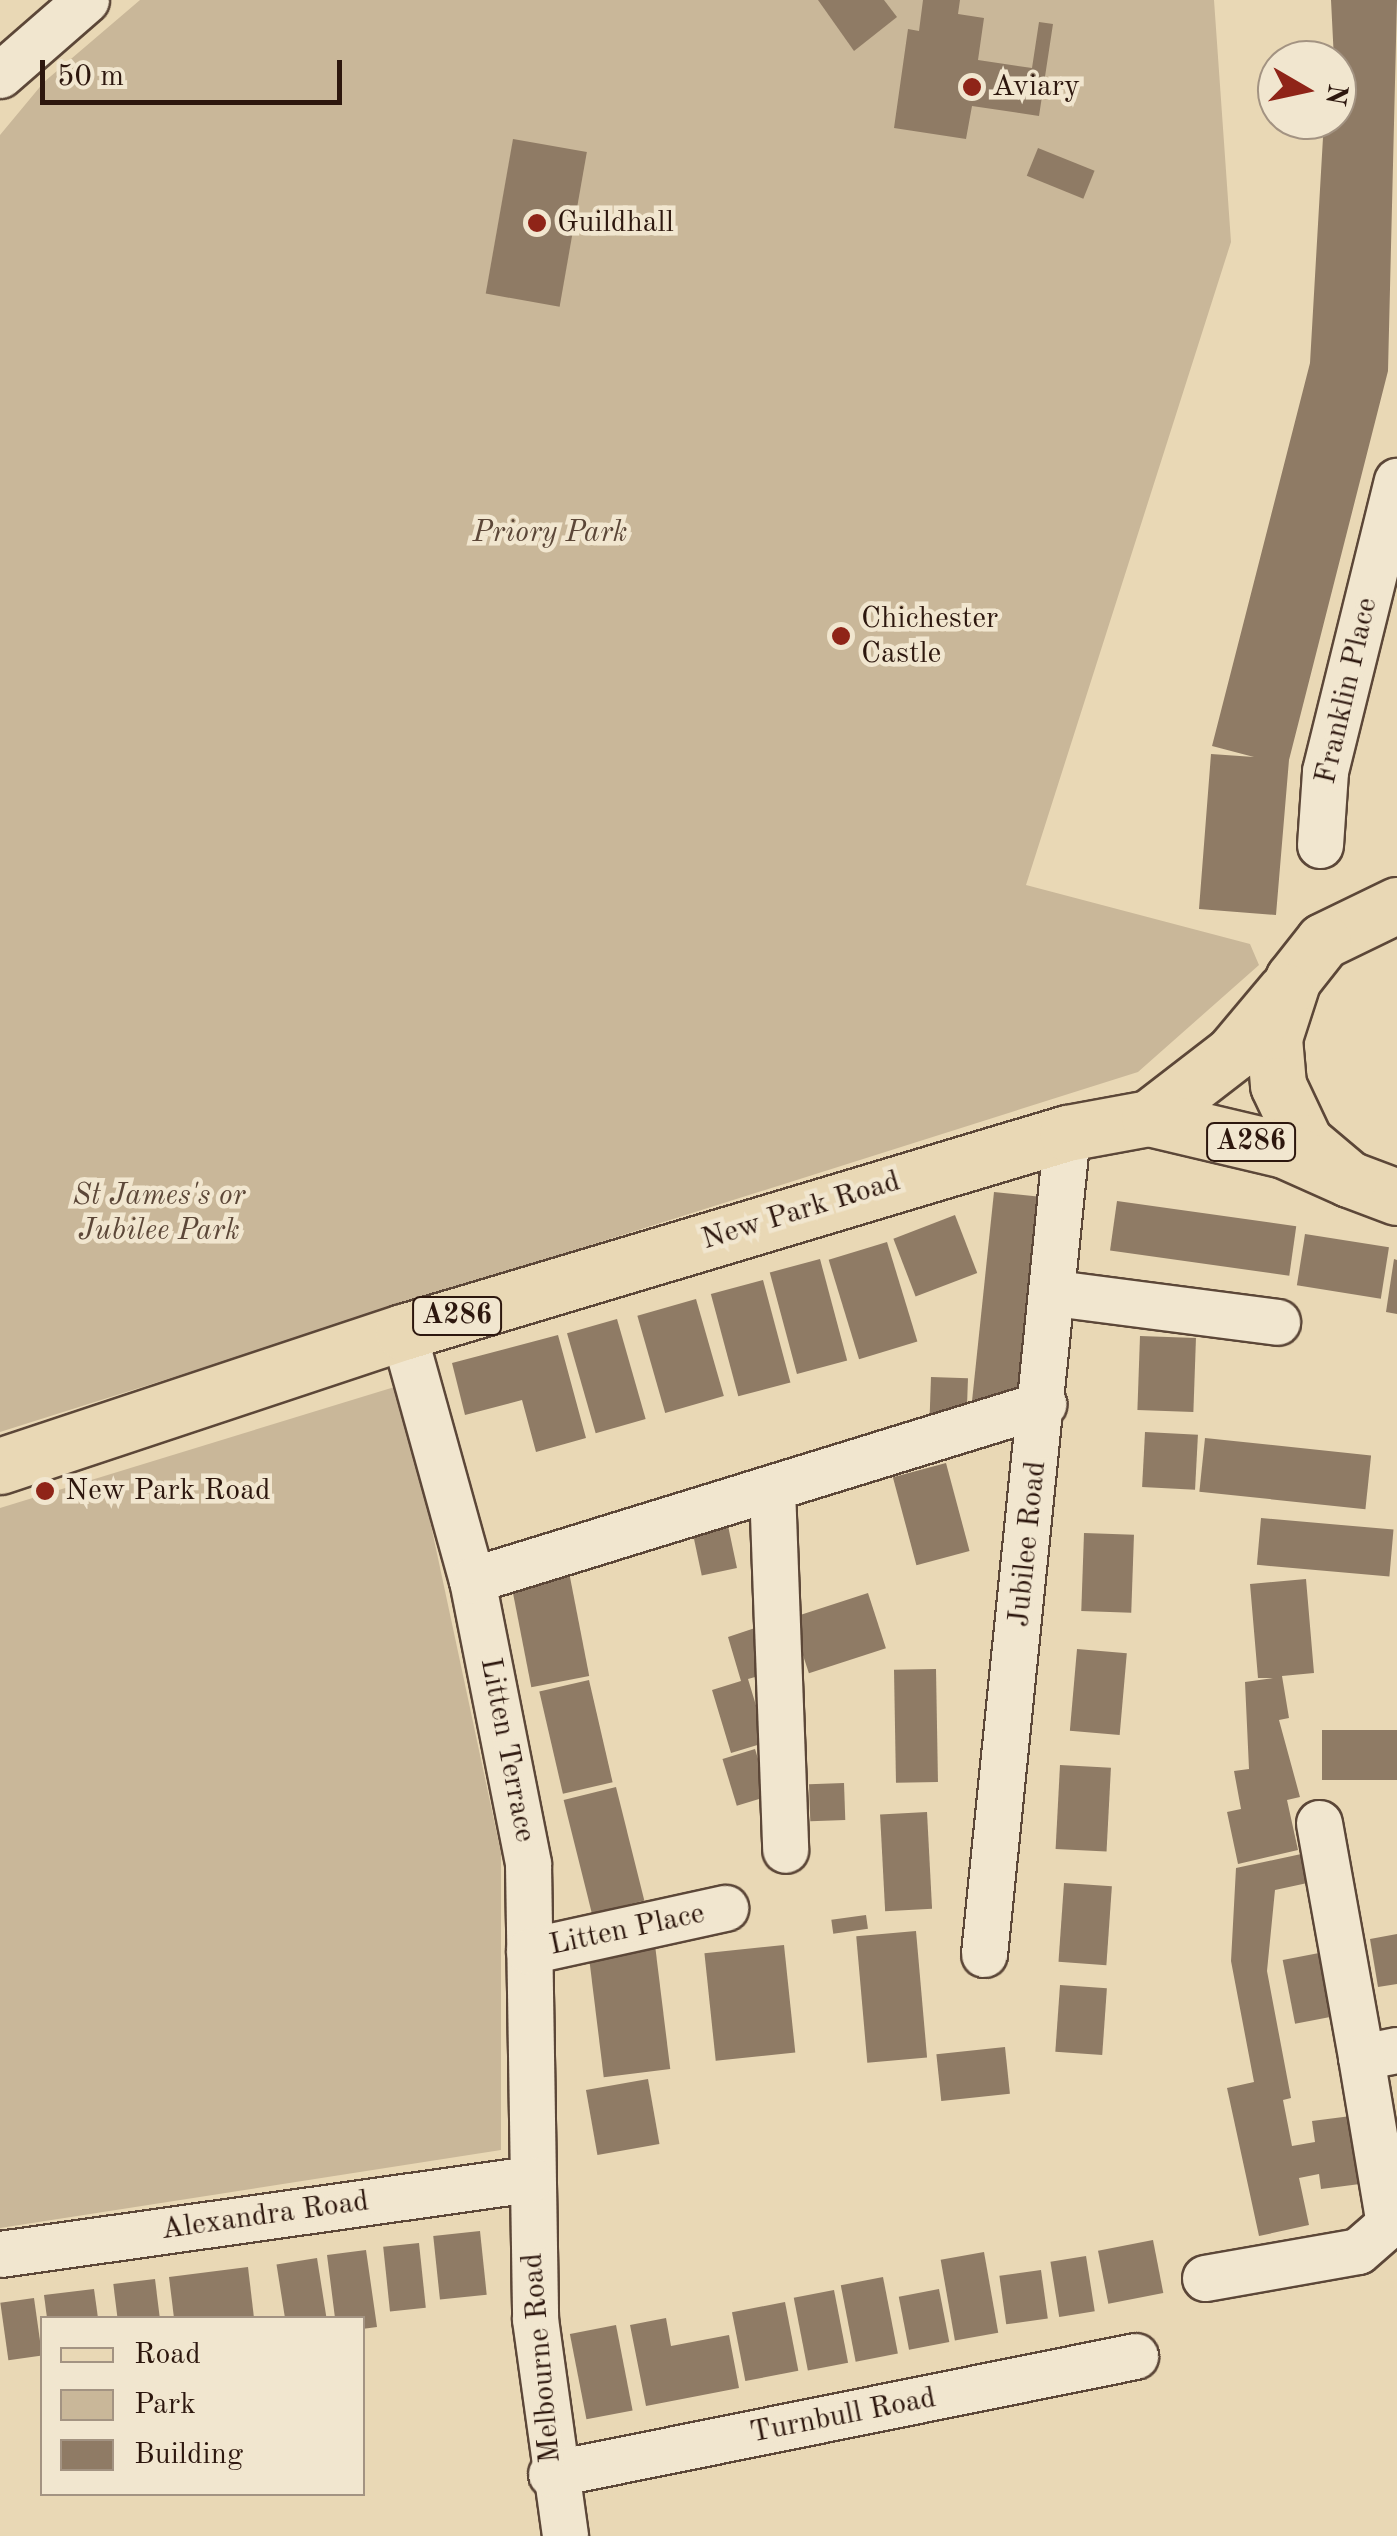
<!DOCTYPE html>
<style>
body{margin:0}
#map{position:relative;width:1397px;height:2536px;overflow:hidden;background:#e9d8b5;font-family:"Old Standard TT",serif}
div>[style]{position:absolute}
.green>*{inset:0;background:#c9b799}
.building>*{inset:0;background:#8f7b65;transform-origin:0 0}
.roads{filter:drop-shadow(2px 0 #5c4738) drop-shadow(-2px 0 #5c4738) drop-shadow(0 2px #5c4738) drop-shadow(0 -2px #5c4738)}
.minor>*{height:45px;margin:-22.5px;padding:0 22.5px;transform-origin:22.5px;border-radius:22.5px;background:#f1e6cf}
.major>*{height:55px;margin:-27.5px;padding:0 27.5px;transform-origin:27.5px;border-radius:27.5px;background:#e9d8b5}
.dots>*{width:28px;height:28px;translate:-50% -50%;box-sizing:border-box;border:5px solid #f1e6cf;border-radius:50%}
span{translate:-50% -50%;white-space:nowrap;text-align:center;line-height:1.15;-webkit-text-stroke:9px #f1e6cf;paint-order:stroke}
.shield-label span{padding:2px 8px;background:#f1e6cf;border:2px solid;border-radius:8px;-webkit-text-stroke-width:0}
.shield-label{font-size:28px;color:#2d170e;font-weight:700}
.poi-label{font-size:30px;color:#2d170e}
.left{translate:0 -50%;text-align:left}
.park-label{font-size:30px;color:#5c4738;font-style:italic}
.street-label{font-size:30px;color:#2d170e}
.legend{position:absolute;left:40px;top:2316px;width:325px;height:180px;box-sizing:border-box;background:#f1e6cf;border:2px solid #a39382;margin:0;padding:12px 18px;list-style:none;font-size:30px;color:#2d170e}
.legend li{display:flex;align-items:center;gap:20px;height:50px}
.legend b{width:50px;border:2px solid #a39382}
.north{position:absolute;left:1257px;top:40px;width:100px;height:100px;box-sizing:border-box;background:#f1e6cf;border:2px solid #a39382;border-radius:50%;rotate:99deg;font-size:28px;font-weight:700;line-height:40px;text-align:center;color:#2d170e}
.north::after{content:'';display:block;margin:auto;width:35px;height:45px;background:#8f2418;clip-path:polygon(50% 0,100% 100%,50% 72%,0 100%)}
.scale{position:absolute;left:40px;top:60px;width:302px;height:45px;box-sizing:border-box;border:5px solid #2d170e;border-top:0;padding-left:12px;font-size:30px;line-height:35px;white-space:nowrap;color:#2d170e;-webkit-text-stroke:8px #f1e6cf;paint-order:stroke}
</style>
<div id="map">
<div class="green">
<div style="clip-path:polygon(140px 0,1214px 0,1231px 242px,1026px 885px,1250px 944px,1259px 965px,1138px 1072px,0 1432px,0 135px,44px 82px)"></div>
<div style="clip-path:polygon(401px 1385px,501px 1853px,501px 2150px,0 2228px,0 1508px)"></div>
</div>
<div class="building">
<div style="clip-path:polygon(818px 0,884px 0,897px 17px,854px 51px)"></div>
<div style="clip-path:polygon(923px 0,960px 0,958px 14px,984px 18px,978px 60px,1032px 68px,1039px 22px,1053px 24px,1039px 116px,972px 106px,966px 139px,894px 128px,908px 29px,919px 31px)"></div>
<div style="clip-path:polygon(1331px 0,1397px 0,1388px 371px,1289px 760px,1276px 915px,1199px 909px,1211px 754px,1254px 757px,1212px 746px,1310px 363px,1324px 120px,1337px 120px)"></div>
<div style="left:513px;top:139px;width:75px;height:157px;rotate:10deg"></div>
<div style="left:1038px;top:148px;width:61px;height:30px;rotate:22deg"></div>
<div style="left:994px;top:1192px;width:51px;height:215px;rotate:6deg"></div>
<div style="left:1117px;top:1201px;width:181px;height:50px;rotate:8deg"></div>
<div style="left:955px;top:1215px;width:62px;height:66px;rotate:69deg"></div>
<div style="left:1305px;top:1234px;width:85px;height:52px;rotate:9deg"></div>
<div style="left:887px;top:1242px;width:104px;height:61px;rotate:73deg"></div>
<div style="left:820px;top:1259px;width:105px;height:52px;rotate:75deg"></div>
<div style="clip-path:polygon(1394px 1259px,1397px 1260px,1397px 1314px,1386px 1312px)"></div>
<div style="left:763px;top:1280px;width:106px;height:54px;rotate:75deg"></div>
<div style="left:696px;top:1299px;width:101px;height:61px;rotate:74deg"></div>
<div style="left:617px;top:1319px;width:104px;height:52px;rotate:74deg"></div>
<div style="clip-path:polygon(558px 1335px,586px 1438px,536px 1452px,522px 1400px,465px 1415px,452px 1363px)"></div>
<div style="left:1140px;top:1336px;width:56px;height:74px;rotate:2deg"></div>
<div style="left:931px;top:1377px;width:37px;height:36px;rotate:2deg"></div>
<div style="left:1145px;top:1432px;width:53px;height:55px;rotate:3deg"></div>
<div style="left:1205px;top:1438px;width:167px;height:54px;rotate:6deg"></div>
<div style="left:946px;top:1463px;width:91px;height:55px;rotate:75deg"></div>
<div style="left:1261px;top:1518px;width:133px;height:47px;rotate:5deg"></div>
<div style="left:727px;top:1521px;width:48px;height:36px;rotate:78deg"></div>
<div style="left:1084px;top:1533px;width:50px;height:78px;rotate:2deg"></div>
<div style="left:569px;top:1572px;width:106px;height:59px;rotate:79deg"></div>
<div style="clip-path:polygon(1306px 1579px,1314px 1673px,1282px 1676px,1289px 1718px,1279px 1720px,1300px 1797px,1287px 1800px,1298px 1850px,1238px 1864px,1227px 1812px,1241px 1809px,1234px 1771px,1249px 1769px,1245px 1682px,1273px 1678px,1258px 1678px,1250px 1584px)"></div>
<div style="left:868px;top:1593px;width:58px;height:81px;rotate:72deg"></div>
<div style="clip-path:polygon(755px 1628px,769px 1673px,748px 1679px,767px 1742px,731px 1753px,712px 1690px,741px 1681px,728px 1637px)"></div>
<div style="left:1077px;top:1649px;width:50px;height:82px;rotate:5deg"></div>
<div style="left:936px;top:1669px;width:113px;height:42px;rotate:89deg"></div>
<div style="left:589px;top:1680px;width:105px;height:51px;rotate:77deg"></div>
<div style="left:1397px;top:1730px;width:50px;height:75px;rotate:90deg"></div>
<div style="left:755px;top:1749px;width:49px;height:34px;rotate:73deg"></div>
<div style="left:1060px;top:1765px;width:51px;height:84px;rotate:3deg"></div>
<div style="left:844px;top:1783px;width:37px;height:35px;rotate:88deg"></div>
<div style="left:616px;top:1787px;width:117px;height:54px;rotate:76deg"></div>
<div style="left:927px;top:1812px;width:97px;height:47px;rotate:87deg"></div>
<div style="clip-path:polygon(1306px 1853px,1312px 1882px,1275px 1890px,1267px 1971px,1291px 2098px,1283px 2100px,1292px 2146px,1315px 2142px,1312px 2121px,1351px 2116px,1360px 2184px,1321px 2189px,1319px 2174px,1299px 2178px,1309px 2225px,1259px 2236px,1227px 2088px,1254px 2082px,1231px 1961px,1236px 1868px)"></div>
<div style="left:1064px;top:1883px;width:48px;height:79px;rotate:4deg"></div>
<div style="left:866px;top:1915px;width:14px;height:35px;rotate:82deg"></div>
<div style="left:916px;top:1931px;width:127px;height:60px;rotate:85deg"></div>
<div style="clip-path:polygon(1397px 1934px,1397px 1984px,1378px 1987px,1370px 1939px)"></div>
<div style="left:655px;top:1945px;width:125px;height:67px;rotate:83deg"></div>
<div style="left:784px;top:1945px;width:108px;height:80px;rotate:84deg"></div>
<div style="left:1319px;top:1953px;width:65px;height:37px;rotate:79deg"></div>
<div style="left:1060px;top:1985px;width:47px;height:67px;rotate:4deg"></div>
<div style="left:1005px;top:2047px;width:47px;height:69px;rotate:84deg"></div>
<div style="left:648px;top:2079px;width:66px;height:63px;rotate:80deg"></div>
<div style="left:480px;top:2231px;width:64px;height:47px;rotate:84deg"></div>
<div style="left:1153px;top:2240px;width:54px;height:56px;rotate:79deg"></div>
<div style="left:419px;top:2243px;width:65px;height:36px;rotate:84deg"></div>
<div style="clip-path:polygon(366px 2250px,377px 2327px,362px 2329px,362px 2318px,335px 2318px,327px 2255px)"></div>
<div style="left:984px;top:2252px;width:82px;height:44px;rotate:80deg"></div>
<div style="left:1086px;top:2256px;width:56px;height:36px;rotate:81deg"></div>
<div style="left:317px;top:2258px;width:61px;height:41px;rotate:81deg"></div>
<div style="clip-path:polygon(248px 2267px,254px 2318px,174px 2318px,169px 2277px)"></div>
<div style="left:1041px;top:2270px;width:49px;height:42px;rotate:82deg"></div>
<div style="left:883px;top:2277px;width:78px;height:43px;rotate:79deg"></div>
<div style="left:155px;top:2279px;width:39px;height:42px;rotate:83deg"></div>
<div style="clip-path:polygon(94px 2289px,98px 2318px,47px 2318px,44px 2295px)"></div>
<div style="left:939px;top:2289px;width:54px;height:41px;rotate:79deg"></div>
<div style="left:834px;top:2290px;width:74px;height:41px;rotate:79deg"></div>
<div style="left:34px;top:2298px;width:58px;height:34px;rotate:82deg"></div>
<div style="left:785px;top:2302px;width:70px;height:54px;rotate:79deg"></div>
<div style="clip-path:polygon(666px 2318px,671px 2346px,729px 2335px,739px 2388px,646px 2406px,630px 2325px)"></div>
<div style="left:616px;top:2325px;width:87px;height:47px;rotate:79deg"></div>
</div>
<div class="roads">
<div class="minor">
<div style="left:0;top:75px;width:114px;rotate:-41.1deg"></div>
<div style="left:1320px;top:845px;width:74px;rotate:-86.1deg"></div>
<div style="left:1325px;top:771px;width:299px;rotate:-76.1deg"></div>
<div style="left:1055px;top:1293px;width:224px;rotate:7.4deg"></div>
<div style="left:403px;top:1332px;width:257px;rotate:74.5deg"></div>
<div style="left:472px;top:1580px;width:289px;rotate:78.8deg"></div>
<div style="left:528px;top:1864px;width:455px;rotate:89.1deg"></div>
<div style="left:535px;top:2319px;width:219px;rotate:82.1deg"></div>
<div style="left:772px;top:1488px;width:362px;rotate:87.9deg"></div>
<div style="left:472px;top:1580px;width:598px;rotate:-17.13deg"></div>
<div style="left:1319px;top:1823px;width:238px;rotate:79.8deg"></div>
<div style="left:1361px;top:2057px;width:37px;rotate:-11deg"></div>
<div style="left:529px;top:1951px;width:201px;rotate:-12.4deg"></div>
<div style="left:984px;top:1954px;width:825px;rotate:-84.23deg"></div>
<div style="left:1361px;top:2057px;width:169px;rotate:80.5deg"></div>
<div style="left:0;top:2254px;width:535px;rotate:-8.05deg"></div>
<div style="left:1205px;top:2278px;width:155px;rotate:-10deg"></div>
<div style="left:1358px;top:2251px;width:41px;rotate:-41.1deg"></div>
<div style="left:551px;top:2474px;width:596px;rotate:-11.42deg"></div>
</div>
<div class="major">
<div style="left:1397px;top:905px;width:82px;rotate:154.1deg"></div>
<div style="left:1323px;top:941px;width:48px;rotate:128.3deg"></div>
<div style="left:1293px;top:979px;width:62px;rotate:107.9deg"></div>
<div style="left:1274px;top:1038px;width:47px;rotate:85.1deg"></div>
<div style="left:1278px;top:1085px;width:63px;rotate:64.7deg"></div>
<div style="left:1305px;top:1142px;width:57px;rotate:40.1deg"></div>
<div style="left:1349px;top:1179px;width:51px;rotate:20.6deg"></div>
<div style="left:1149px;top:1118px;width:106px;rotate:-37.7deg"></div>
<div style="left:1233px;top:1053px;width:81px;rotate:-50deg"></div>
<div style="left:0;top:1466px;width:425px;rotate:-18.4deg"></div>
<div style="left:403px;top:1332px;width:693px;rotate:-16.68deg"></div>
<div style="left:1067px;top:1133px;width:83px;rotate:-10.4deg"></div>
<div style="left:1149px;top:1118px;width:139px;rotate:13.3deg"></div>
<div style="left:1284px;top:1150px;width:71px;rotate:24deg"></div>
</div>
</div>
<div class="dots">
<div style="left:972px;top:87px;background:#8f2418"></div>
<div style="left:537px;top:223px;background:#8f2418"></div>
<div style="left:841px;top:636px;background:#8f2418"></div>
<div style="left:45px;top:1491px;background:#8f2418"></div>
</div>
<div class="shield-label">
<span style="left:1251px;top:1142px">A286</span>
<span style="left:457px;top:1316px">A286</span>
</div>
<div class="poi-label">
<span class="left" style="left:992px;top:87px">Aviary</span>
<span class="left" style="left:557px;top:223px">Guildhall</span>
<span class="left" style="left:861px;top:636px">Chichester<br>Castle</span>
<span class="left" style="left:65px;top:1491px">New Park Road</span>
</div>
<div class="park-label">
<span style="left:550px;top:533px">Priory Park</span>
<span style="left:159px;top:1213px">St James's or<br>Jubilee Park</span>
</div>
<div class="street-label">
<span style="left:1347px;top:691px;rotate:-77deg">Franklin Place</span>
<span style="left:801px;top:1211px;rotate:-17deg">New Park Road</span>
<span style="left:1028px;top:1544px;rotate:-84deg">Jubilee Road</span>
<span style="left:507px;top:1750px;rotate:79deg">Litten Terrace</span>
<span style="left:627px;top:1930px;rotate:-12deg">Litten Place</span>
<span style="left:265px;top:2216px;rotate:-8deg">Alexandra Road</span>
<span style="left:542px;top:2358px;rotate:-95deg">Melbourne Road</span>
<span style="left:843px;top:2416px;rotate:-11deg">Turnbull Road</span>
</div>
<ul class="legend">
<li><b style="height:12px;background:#e9d8b5"></b>Road</li>
<li><b style="height:28px;background:#c9b799"></b>Park</li>
<li><b style="height:28px;background:#8f7b65"></b>Building</li>
</ul>
<div class="north">N</div>
<div class="scale">50 m</div>
</div>
